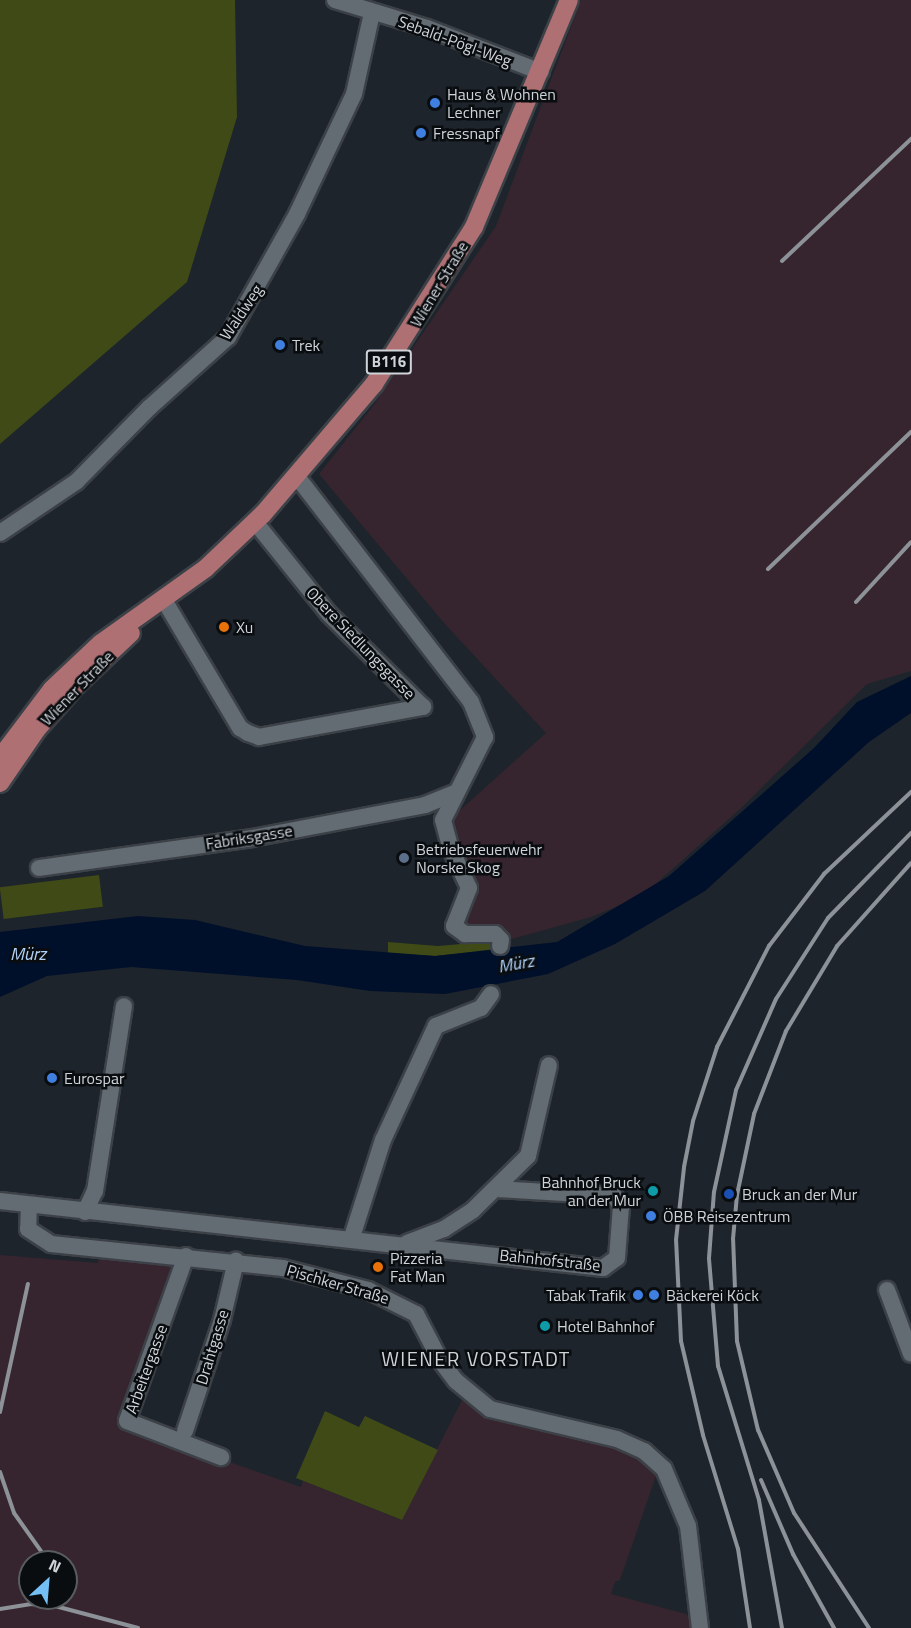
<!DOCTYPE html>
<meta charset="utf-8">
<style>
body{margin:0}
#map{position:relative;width:911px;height:1628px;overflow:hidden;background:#1d242c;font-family:"Titillium Web",sans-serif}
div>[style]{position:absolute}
.industrial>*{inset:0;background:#36252e}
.green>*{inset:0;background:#3f4a16;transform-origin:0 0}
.water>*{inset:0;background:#000f2a}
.roads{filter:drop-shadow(2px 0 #3c4147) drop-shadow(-2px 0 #3c4147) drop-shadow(0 2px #3c4147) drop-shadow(0 -2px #3c4147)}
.minor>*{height:16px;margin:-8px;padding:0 8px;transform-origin:8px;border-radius:8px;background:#636b73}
.major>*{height:18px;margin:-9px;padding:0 9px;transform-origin:9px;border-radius:9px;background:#af7073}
.rail>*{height:4px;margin:-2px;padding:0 2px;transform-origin:2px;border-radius:2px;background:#8c9298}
.dots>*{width:16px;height:16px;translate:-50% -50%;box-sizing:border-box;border:3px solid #0a0d10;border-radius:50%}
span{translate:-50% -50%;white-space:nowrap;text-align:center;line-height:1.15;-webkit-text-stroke:5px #0a0d10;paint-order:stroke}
.shield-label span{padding:2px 4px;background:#0a0d10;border:2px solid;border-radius:4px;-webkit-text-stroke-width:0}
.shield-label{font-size:15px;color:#cfd4d9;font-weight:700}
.street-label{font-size:16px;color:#cfd4d9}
.poi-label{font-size:16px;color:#cfd4d9}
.left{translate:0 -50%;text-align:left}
.right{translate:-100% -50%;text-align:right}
.water-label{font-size:18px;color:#b1d2f9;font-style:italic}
.quarter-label{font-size:20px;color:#cfd4d9;letter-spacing:1.5px}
.north{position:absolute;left:18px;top:1550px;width:60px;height:60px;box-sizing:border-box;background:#0a0d10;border:2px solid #595d60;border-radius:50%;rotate:26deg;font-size:16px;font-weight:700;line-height:24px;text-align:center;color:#cfd4d9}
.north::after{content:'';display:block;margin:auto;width:21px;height:27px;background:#74c0f6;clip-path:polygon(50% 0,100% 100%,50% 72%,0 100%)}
</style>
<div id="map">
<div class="industrial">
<div style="clip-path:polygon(581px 0,911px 0,911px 671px,867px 684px,740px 809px,642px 896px,591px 917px,508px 940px,483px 942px,459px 923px,472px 891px,448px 821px,546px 733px,445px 624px,319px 474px,373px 406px,496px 226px)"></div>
<div style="clip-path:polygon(evenodd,0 1255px,98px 1263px,99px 1257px,174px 1262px,179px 1269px,123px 1425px,301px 1487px,303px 1481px,401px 1520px,462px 1400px,489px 1417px,620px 1448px,640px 1457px,657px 1473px,620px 1580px,615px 1582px,611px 1594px,686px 1614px,691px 1618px,691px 1628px,0 1628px,0 1255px,30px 1562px,66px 1562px,66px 1598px,30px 1598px,30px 1562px)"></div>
</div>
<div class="green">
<div style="clip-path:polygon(0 0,235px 0,237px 117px,187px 282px,0 444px)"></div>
<div style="left:99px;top:875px;width:32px;height:100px;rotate:83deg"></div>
<div style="clip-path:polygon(496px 941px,495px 950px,477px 952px,435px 956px,388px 953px,388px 942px,438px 946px)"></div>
<div style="clip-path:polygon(325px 1411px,359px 1427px,365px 1416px,438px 1450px,402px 1520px,296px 1478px)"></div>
</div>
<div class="water">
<div style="clip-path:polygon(911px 676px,911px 713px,869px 742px,705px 891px,615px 944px,548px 974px,445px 994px,370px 991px,297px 980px,131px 967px,47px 976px,0 997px,0 932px,138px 916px,195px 920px,305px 946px,435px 956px,557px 942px,669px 876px,814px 748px,857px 702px)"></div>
</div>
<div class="roads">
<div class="minor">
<div style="left:335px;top:0;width:96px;rotate:16.9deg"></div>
<div style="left:427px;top:28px;width:122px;rotate:21.1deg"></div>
<div style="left:298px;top:478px;width:283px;rotate:52.3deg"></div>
<div style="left:471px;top:702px;width:38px;rotate:68deg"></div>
<div style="left:485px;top:737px;width:93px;rotate:116.8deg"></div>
<div style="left:443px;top:820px;width:28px;rotate:75deg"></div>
<div style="left:450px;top:847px;width:45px;rotate:65.1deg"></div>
<div style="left:469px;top:888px;width:41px;rotate:111.5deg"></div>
<div style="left:454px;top:926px;width:14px;rotate:36deg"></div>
<div style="left:465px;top:934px;width:30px"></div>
<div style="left:495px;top:934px;width:8px;rotate:45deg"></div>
<div style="left:501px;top:940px;width:6px;rotate:99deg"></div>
<div style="left:255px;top:522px;width:118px;rotate:51.2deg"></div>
<div style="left:329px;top:614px;width:132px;rotate:44.7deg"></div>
<div style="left:0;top:533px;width:92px;rotate:-33.9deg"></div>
<div style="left:76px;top:482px;width:105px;rotate:-45.4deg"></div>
<div style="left:150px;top:407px;width:105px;rotate:-41.9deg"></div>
<div style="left:228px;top:337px;width:141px;rotate:-60.7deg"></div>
<div style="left:297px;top:214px;width:133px;rotate:-64.6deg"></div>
<div style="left:354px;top:94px;width:83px;rotate:-77.5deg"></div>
<div style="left:164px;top:600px;width:149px;rotate:59.3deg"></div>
<div style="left:240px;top:728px;width:9px;rotate:32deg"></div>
<div style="left:248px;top:733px;width:12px;rotate:20deg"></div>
<div style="left:259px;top:737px;width:167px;rotate:-10.4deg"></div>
<div style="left:39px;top:868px;width:215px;rotate:-8deg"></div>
<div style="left:252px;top:838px;width:176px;rotate:-10.8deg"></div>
<div style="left:425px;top:805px;width:32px;rotate:-22deg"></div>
<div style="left:0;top:1201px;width:607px;rotate:6.34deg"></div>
<div style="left:603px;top:1268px;width:17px;rotate:-36deg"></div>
<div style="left:617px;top:1258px;width:52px;rotate:-85.6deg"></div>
<div style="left:621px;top:1206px;width:12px;rotate:-125deg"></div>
<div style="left:614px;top:1196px;width:118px;rotate:-176.6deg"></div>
<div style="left:29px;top:1205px;width:24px;rotate:92deg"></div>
<div style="left:28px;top:1229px;width:27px;rotate:33deg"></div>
<div style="left:51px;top:1244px;width:233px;rotate:5.9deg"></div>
<div style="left:283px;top:1268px;width:88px;rotate:14.5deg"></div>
<div style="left:368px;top:1290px;width:54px;rotate:26.6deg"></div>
<div style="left:416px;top:1314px;width:52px;rotate:62.4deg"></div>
<div style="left:440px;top:1360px;width:26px;rotate:53deg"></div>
<div style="left:456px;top:1381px;width:44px;rotate:39.5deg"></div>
<div style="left:490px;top:1409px;width:130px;rotate:13.3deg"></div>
<div style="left:617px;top:1439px;width:30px;rotate:24deg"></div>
<div style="left:644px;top:1451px;width:27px;rotate:42deg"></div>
<div style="left:664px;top:1469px;width:62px;rotate:67.2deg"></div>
<div style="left:688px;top:1526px;width:103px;rotate:83.3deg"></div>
<div style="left:85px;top:1212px;width:23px;rotate:-65deg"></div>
<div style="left:95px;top:1191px;width:187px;rotate:-81.1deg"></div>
<div style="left:351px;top:1240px;width:105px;rotate:-72.3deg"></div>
<div style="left:383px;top:1140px;width:126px;rotate:-65.1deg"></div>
<div style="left:436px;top:1026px;width:48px;rotate:-21.8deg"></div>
<div style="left:481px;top:1008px;width:17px;rotate:-54deg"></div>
<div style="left:407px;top:1243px;width:40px;rotate:-21deg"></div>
<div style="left:444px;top:1229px;width:35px;rotate:-33deg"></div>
<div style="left:473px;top:1210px;width:77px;rotate:-44.5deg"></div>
<div style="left:528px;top:1156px;width:93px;rotate:-77deg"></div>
<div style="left:186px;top:1256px;width:175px;rotate:109.7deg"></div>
<div style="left:127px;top:1421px;width:101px;rotate:21deg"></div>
<div style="left:887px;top:1290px;width:68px;rotate:69.4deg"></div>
<div style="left:185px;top:1431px;width:117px;rotate:-71.6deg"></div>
<div style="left:222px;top:1320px;width:61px;rotate:-76.7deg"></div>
</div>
<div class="major">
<div style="left:0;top:758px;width:86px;rotate:-53deg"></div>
<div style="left:52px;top:689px;width:67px;rotate:-43.2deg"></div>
<div style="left:101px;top:643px;width:129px;rotate:-35.5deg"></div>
<div style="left:206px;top:568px;width:79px;rotate:-43.5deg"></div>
<div style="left:263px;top:514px;width:171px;rotate:-49.5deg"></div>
<div style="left:374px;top:384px;width:186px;rotate:-57.5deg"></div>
<div style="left:474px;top:227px;width:246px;rotate:-67.3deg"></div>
<div style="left:0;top:783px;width:65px;rotate:-55.6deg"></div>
<div style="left:37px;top:729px;width:60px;rotate:-48.4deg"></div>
<div style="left:77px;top:684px;width:74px;rotate:-43.4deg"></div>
</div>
</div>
<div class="rail">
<div style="left:782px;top:261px;width:178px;rotate:-43.4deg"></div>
<div style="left:768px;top:569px;width:198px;rotate:-43.8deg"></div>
<div style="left:856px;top:602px;width:81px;rotate:-47.5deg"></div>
<div style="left:0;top:1412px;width:131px;rotate:-77.7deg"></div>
<div style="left:0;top:1472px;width:43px;rotate:71.1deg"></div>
<div style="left:14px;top:1513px;width:47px;rotate:54.6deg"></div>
<div style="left:761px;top:1480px;width:81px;rotate:66.6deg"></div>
<div style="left:793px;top:1554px;width:85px;rotate:61deg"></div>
<div style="left:0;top:1609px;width:30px;rotate:-9deg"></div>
<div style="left:30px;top:1604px;width:25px;rotate:5deg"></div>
<div style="left:55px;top:1606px;width:86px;rotate:14.8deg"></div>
<div style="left:750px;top:1628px;width:80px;rotate:-98.6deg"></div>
<div style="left:738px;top:1549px;width:119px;rotate:-107.1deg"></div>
<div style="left:703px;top:1435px;width:97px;rotate:-103.2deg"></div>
<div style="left:681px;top:1341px;width:101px;rotate:-92.8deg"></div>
<div style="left:676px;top:1240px;width:73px;rotate:-83.7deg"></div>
<div style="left:684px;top:1167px;width:47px;rotate:-78.9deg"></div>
<div style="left:693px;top:1121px;width:78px;rotate:-72deg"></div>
<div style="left:717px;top:1047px;width:114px;rotate:-62.8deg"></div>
<div style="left:769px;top:946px;width:91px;rotate:-52.6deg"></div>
<div style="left:824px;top:874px;width:120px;rotate:-43.3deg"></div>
<div style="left:782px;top:1628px;width:130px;rotate:-100.2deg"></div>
<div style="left:759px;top:1500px;width:140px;rotate:-107deg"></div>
<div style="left:718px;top:1366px;width:108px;rotate:-94.8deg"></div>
<div style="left:709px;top:1258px;width:66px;rotate:-85.7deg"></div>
<div style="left:714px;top:1192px;width:104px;rotate:-77.8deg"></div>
<div style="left:736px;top:1090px;width:99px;rotate:-66.3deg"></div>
<div style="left:776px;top:999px;width:96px;rotate:-57.3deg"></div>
<div style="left:828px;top:918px;width:119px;rotate:-45.7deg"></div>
<div style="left:869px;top:1628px;width:137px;rotate:-123.1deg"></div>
<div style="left:794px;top:1513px;width:90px;rotate:-113.4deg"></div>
<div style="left:758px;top:1430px;width:91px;rotate:-103.3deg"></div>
<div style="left:737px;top:1341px;width:102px;rotate:-92.2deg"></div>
<div style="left:733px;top:1239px;width:44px;rotate:-84.8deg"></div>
<div style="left:737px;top:1195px;width:83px;rotate:-78.1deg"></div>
<div style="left:754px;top:1114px;width:89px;rotate:-68.9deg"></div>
<div style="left:786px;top:1031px;width:99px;rotate:-59deg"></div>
<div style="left:837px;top:946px;width:111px;rotate:-48.3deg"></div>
</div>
<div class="dots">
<div style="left:435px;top:103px;background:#3f7fe0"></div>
<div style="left:421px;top:133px;background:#3f7fe0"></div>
<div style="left:280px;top:345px;background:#3f7fe0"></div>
<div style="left:224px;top:627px;background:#e8710a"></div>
<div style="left:404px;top:858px;background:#5c6f8a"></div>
<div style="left:52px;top:1078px;background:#3f7fe0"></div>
<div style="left:653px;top:1191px;background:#0f9aa8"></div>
<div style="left:729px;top:1194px;background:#1a4fb4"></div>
<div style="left:651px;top:1216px;background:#3f7fe0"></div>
<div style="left:378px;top:1267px;background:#e8710a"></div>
<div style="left:638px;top:1295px;background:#3f7fe0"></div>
<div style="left:654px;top:1295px;background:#3f7fe0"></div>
<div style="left:545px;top:1326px;background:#0f9aa8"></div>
</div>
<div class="shield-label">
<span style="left:389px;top:362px">B116</span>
</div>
<div class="street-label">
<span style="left:455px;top:41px;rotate:20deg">Sebald-Pögl-Weg</span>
<span style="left:439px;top:284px;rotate:-59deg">Wiener Straße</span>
<span style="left:241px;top:312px;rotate:-56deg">Waldweg</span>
<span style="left:361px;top:643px;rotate:46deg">Obere Siedlungsgasse</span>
<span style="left:77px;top:688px;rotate:-46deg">Wiener Straße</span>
<span style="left:249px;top:837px;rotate:-9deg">Fabriksgasse</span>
<span style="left:550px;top:1260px;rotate:6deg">Bahnhofstraße</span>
<span style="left:338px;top:1284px;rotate:16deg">Pischker Straße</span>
<span style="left:212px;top:1347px;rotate:-73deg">Drahtgasse</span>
<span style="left:146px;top:1369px;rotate:-70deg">Arbeitergasse</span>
</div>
<div class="poi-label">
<span class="left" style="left:447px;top:103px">Haus &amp; Wohnen<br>Lechner</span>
<span class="left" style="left:433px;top:133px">Fressnapf</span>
<span class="left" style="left:292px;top:345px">Trek</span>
<span class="left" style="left:236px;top:627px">Xu</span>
<span class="left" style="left:416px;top:858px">Betriebsfeuerwehr<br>Norske Skog</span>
<span class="left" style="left:64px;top:1078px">Eurospar</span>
<span class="right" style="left:641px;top:1191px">Bahnhof Bruck<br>an der Mur</span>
<span class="left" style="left:742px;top:1194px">Bruck an der Mur</span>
<span class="left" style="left:663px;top:1216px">ÖBB Reisezentrum</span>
<span class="left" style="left:390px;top:1267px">Pizzeria<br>Fat Man</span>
<span class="right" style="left:626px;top:1295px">Tabak Trafik</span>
<span class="left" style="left:666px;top:1295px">Bäckerei Köck</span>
<span class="left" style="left:557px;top:1326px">Hotel Bahnhof</span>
</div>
<div class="water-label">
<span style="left:28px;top:954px">Mürz</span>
<span style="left:516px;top:964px;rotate:-10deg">Mürz</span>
</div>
<div class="quarter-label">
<span style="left:476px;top:1358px">WIENER VORSTADT</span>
</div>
<div class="north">N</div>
</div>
